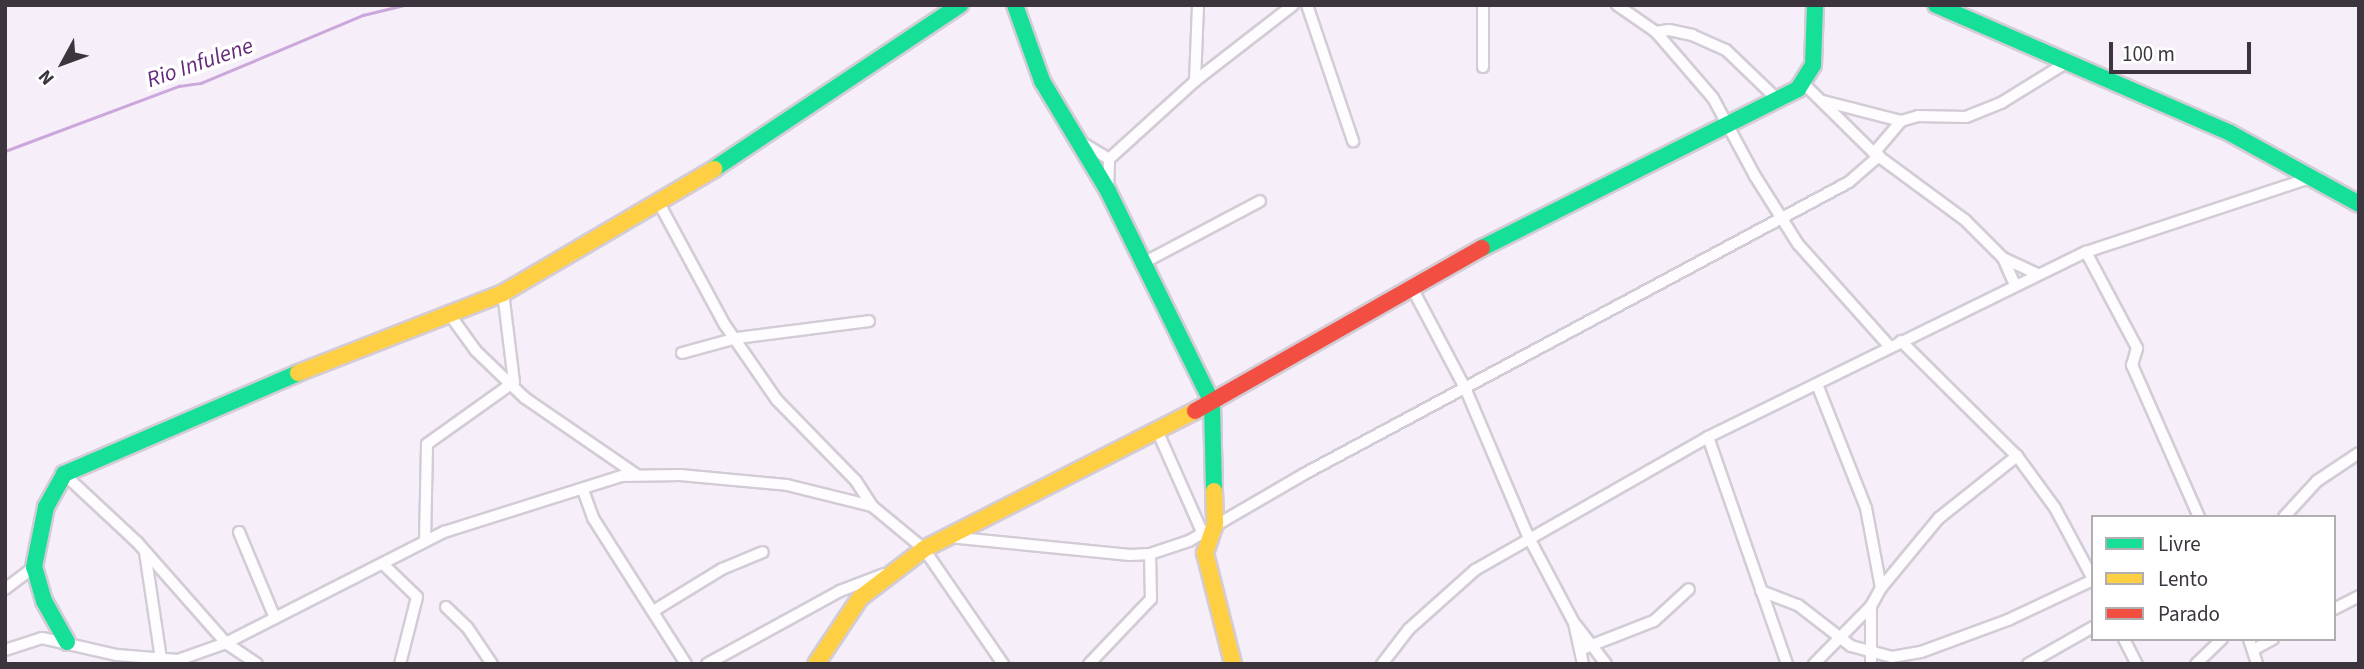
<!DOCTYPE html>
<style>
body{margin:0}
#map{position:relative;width:2364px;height:669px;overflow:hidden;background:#f6eef9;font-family:"Source Sans 3",sans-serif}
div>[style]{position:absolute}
.stream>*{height:2.5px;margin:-1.25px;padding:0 1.25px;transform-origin:1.25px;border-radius:1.25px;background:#cca7dc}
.roads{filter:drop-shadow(2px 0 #d3ccd6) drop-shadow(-2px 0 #d3ccd6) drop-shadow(0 2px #d3ccd6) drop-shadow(0 -2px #d3ccd6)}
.street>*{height:10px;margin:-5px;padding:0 5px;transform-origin:5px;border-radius:5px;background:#fefcfe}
.fast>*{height:16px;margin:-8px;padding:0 8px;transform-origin:8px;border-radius:8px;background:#16e098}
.slow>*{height:16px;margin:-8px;padding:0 8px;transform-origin:8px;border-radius:8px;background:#ffcf43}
.jam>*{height:16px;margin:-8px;padding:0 8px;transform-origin:8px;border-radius:8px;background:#f24e42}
span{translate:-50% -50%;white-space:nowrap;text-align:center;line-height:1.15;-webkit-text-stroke:7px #fff;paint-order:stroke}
.water-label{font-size:23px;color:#65297c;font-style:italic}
.frame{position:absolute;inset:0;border:7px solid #3c353e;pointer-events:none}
.legend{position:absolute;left:2091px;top:515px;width:245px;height:126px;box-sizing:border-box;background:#fff;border:2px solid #b1aeb2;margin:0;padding:9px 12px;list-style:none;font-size:21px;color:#3c353e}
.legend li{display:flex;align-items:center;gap:14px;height:35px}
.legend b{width:35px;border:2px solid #b1aeb2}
.north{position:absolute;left:28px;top:28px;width:70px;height:70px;-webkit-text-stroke:5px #fff;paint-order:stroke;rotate:229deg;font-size:19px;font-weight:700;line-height:28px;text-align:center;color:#3c353e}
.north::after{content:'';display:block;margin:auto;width:24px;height:32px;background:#3c353e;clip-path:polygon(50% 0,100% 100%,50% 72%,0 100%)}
.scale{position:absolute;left:2109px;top:42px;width:142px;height:32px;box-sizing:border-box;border:4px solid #3c353e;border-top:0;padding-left:9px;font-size:21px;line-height:24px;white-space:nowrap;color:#3c353e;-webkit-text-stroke:5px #fff;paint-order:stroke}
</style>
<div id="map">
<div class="stream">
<div style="left:5px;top:151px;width:186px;rotate:-20.5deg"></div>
<div style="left:179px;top:86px;width:22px;rotate:-8deg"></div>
<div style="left:201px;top:83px;width:176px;rotate:-22.8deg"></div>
<div style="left:363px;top:15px;width:42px;rotate:-13.7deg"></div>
</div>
<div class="roads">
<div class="street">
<div style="left:1307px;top:5px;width:144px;rotate:71.3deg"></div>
<div style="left:1617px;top:5px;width:47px;rotate:34.7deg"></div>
<div style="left:1656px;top:32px;width:87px;rotate:49.2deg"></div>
<div style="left:1713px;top:98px;width:89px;rotate:61.7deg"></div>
<div style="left:1755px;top:176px;width:80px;rotate:57.7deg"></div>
<div style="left:1798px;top:244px;width:138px;rotate:48.2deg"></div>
<div style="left:1656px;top:32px;width:13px;rotate:-9deg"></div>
<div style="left:1669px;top:30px;width:24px;rotate:12deg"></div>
<div style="left:1692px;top:35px;width:37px;rotate:24deg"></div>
<div style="left:1726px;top:50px;width:72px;rotate:43.9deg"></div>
<div style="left:1483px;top:67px;width:62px;rotate:-90deg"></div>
<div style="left:1195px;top:81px;width:76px;rotate:-87.7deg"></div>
<div style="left:1803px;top:83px;width:100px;rotate:44.6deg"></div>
<div style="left:1874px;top:153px;width:113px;rotate:36.4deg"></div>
<div style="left:1965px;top:220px;width:54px;rotate:45deg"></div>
<div style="left:2003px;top:258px;width:38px;rotate:25deg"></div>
<div style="left:1823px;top:101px;width:81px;rotate:14.4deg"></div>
<div style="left:1901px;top:121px;width:18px;rotate:-16deg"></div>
<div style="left:1918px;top:116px;width:48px;rotate:1.2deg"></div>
<div style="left:1966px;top:117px;width:38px;rotate:-22deg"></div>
<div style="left:2001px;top:103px;width:80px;rotate:-31.7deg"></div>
<div style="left:1081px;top:142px;width:33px;rotate:31deg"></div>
<div style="left:1874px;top:153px;width:42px;rotate:-49.8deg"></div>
<div style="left:1108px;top:190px;width:31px;rotate:-88deg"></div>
<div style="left:1109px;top:159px;width:116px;rotate:-42.2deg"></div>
<div style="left:1195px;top:81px;width:124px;rotate:-37.8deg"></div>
<div style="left:660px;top:205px;width:136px;rotate:61.6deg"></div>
<div style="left:725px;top:325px;width:91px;rotate:55.3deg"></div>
<div style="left:777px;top:400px;width:113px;rotate:45.7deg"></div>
<div style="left:856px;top:481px;width:30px;rotate:57deg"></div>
<div style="left:2086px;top:252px;width:109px;rotate:62deg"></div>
<div style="left:2137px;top:348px;width:18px;rotate:106deg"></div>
<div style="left:2132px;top:365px;width:166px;rotate:66.2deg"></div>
<div style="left:2003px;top:258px;width:30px;rotate:66deg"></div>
<div style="left:1145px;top:262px;width:130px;rotate:-27.9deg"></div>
<div style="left:1411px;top:286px;width:118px;rotate:62.1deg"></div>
<div style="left:1466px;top:390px;width:159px;rotate:67deg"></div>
<div style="left:1528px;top:536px;width:98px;rotate:62.1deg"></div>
<div style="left:1574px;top:623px;width:42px;rotate:77.6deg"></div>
<div style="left:450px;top:315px;width:44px;rotate:54.2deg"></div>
<div style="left:476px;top:351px;width:68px;rotate:43.8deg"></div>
<div style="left:525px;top:398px;width:136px;rotate:34.5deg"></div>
<div style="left:1901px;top:341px;width:163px;rotate:44.8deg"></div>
<div style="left:2017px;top:456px;width:64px;rotate:53.8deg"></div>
<div style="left:2055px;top:508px;width:81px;rotate:61.8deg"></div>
<div style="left:682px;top:353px;width:57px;rotate:-15.3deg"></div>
<div style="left:737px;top:338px;width:133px;rotate:-7.3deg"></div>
<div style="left:1156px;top:428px;width:114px;rotate:66.1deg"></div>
<div style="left:1708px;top:437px;width:240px;rotate:70.8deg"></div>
<div style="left:64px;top:474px;width:100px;rotate:43deg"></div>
<div style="left:137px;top:542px;width:135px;rotate:48.6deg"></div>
<div style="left:226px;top:643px;width:37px;rotate:34deg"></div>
<div style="left:583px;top:490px;width:30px;rotate:70deg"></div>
<div style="left:593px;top:518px;width:173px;rotate:57.5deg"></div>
<div style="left:2284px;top:517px;width:49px;rotate:-47.5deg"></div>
<div style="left:2317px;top:481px;width:50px;rotate:-33.7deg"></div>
<div style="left:239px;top:532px;width:93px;rotate:67.3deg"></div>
<div style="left:949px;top:537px;width:182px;rotate:5.7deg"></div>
<div style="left:1130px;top:555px;width:20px;rotate:-3deg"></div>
<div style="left:1150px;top:554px;width:41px;rotate:-18.4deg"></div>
<div style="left:1189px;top:541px;width:133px;rotate:-30.2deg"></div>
<div style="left:1304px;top:474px;width:618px;rotate:-28.18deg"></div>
<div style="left:1849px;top:182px;width:40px;rotate:-41deg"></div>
<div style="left:425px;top:541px;width:97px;rotate:-88.8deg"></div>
<div style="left:427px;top:444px;width:107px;rotate:-35.5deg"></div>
<div style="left:514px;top:382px;width:90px;rotate:-97deg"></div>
<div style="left:145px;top:552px;width:108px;rotate:81.5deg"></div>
<div style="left:383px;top:564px;width:47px;rotate:44.1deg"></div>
<div style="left:417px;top:597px;width:69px;rotate:104.2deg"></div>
<div style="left:1881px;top:588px;width:91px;rotate:-50.4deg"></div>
<div style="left:1939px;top:518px;width:100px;rotate:-38.5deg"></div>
<div style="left:5px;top:589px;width:36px;rotate:-37deg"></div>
<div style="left:1761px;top:591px;width:40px;rotate:21deg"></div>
<div style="left:1798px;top:605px;width:67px;rotate:37.7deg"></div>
<div style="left:1851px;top:646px;width:42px;rotate:15deg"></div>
<div style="left:1892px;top:657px;width:29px;rotate:-10deg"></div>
<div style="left:1921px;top:652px;width:93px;rotate:-20.2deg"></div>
<div style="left:2008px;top:620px;width:94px;rotate:-25.2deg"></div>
<div style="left:446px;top:607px;width:29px;rotate:44deg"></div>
<div style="left:467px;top:627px;width:45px;rotate:56deg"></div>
<div style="left:2334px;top:609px;width:28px;rotate:-27deg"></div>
<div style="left:655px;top:610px;width:79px;rotate:-31.5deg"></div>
<div style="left:722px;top:569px;width:44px;rotate:-22.5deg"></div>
<div style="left:1576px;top:625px;width:49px;rotate:52.4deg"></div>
<div style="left:2124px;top:639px;width:28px;rotate:63deg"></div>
<div style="left:2249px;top:639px;width:26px;rotate:72deg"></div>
<div style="left:1582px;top:649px;width:77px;rotate:-21.3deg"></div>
<div style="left:1654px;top:621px;width:47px;rotate:-42.4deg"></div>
<div style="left:5px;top:650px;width:39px;rotate:-18deg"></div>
<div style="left:42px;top:638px;width:77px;rotate:12.8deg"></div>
<div style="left:117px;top:655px;width:61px;rotate:4.7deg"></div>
<div style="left:178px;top:660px;width:51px;rotate:-19.5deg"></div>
<div style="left:226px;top:643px;width:245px;rotate:-27deg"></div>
<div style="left:444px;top:532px;width:187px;rotate:-17.5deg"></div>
<div style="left:622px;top:476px;width:58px;rotate:-1deg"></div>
<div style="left:680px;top:475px;width:107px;rotate:5.3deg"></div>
<div style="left:787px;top:485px;width:88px;rotate:13.9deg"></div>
<div style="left:872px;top:506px;width:67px;rotate:39.6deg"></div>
<div style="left:924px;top:549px;width:140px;rotate:55.5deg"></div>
<div style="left:2253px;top:650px;width:23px;rotate:-29deg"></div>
<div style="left:707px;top:664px;width:152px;rotate:-28.8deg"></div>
<div style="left:840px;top:591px;width:47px;rotate:-21.1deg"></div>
<div style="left:1089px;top:664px;width:90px;rotate:-46.4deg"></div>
<div style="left:1151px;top:599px;width:45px;rotate:-91.3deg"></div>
<div style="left:1382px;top:664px;width:44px;rotate:-52.4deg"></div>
<div style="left:1409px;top:629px;width:89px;rotate:-41.8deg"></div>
<div style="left:1475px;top:570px;width:268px;rotate:-29.7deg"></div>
<div style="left:1708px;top:437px;width:421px;rotate:-26.1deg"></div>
<div style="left:2086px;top:252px;width:236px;rotate:-18.3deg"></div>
<div style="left:1814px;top:664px;width:81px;rotate:-45.5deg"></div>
<div style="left:1871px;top:606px;width:21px;rotate:-61deg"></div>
<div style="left:1881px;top:588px;width:81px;rotate:-100.6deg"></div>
<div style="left:1866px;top:508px;width:133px;rotate:-111.6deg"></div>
<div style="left:1871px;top:664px;width:58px;rotate:-90deg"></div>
<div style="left:2028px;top:664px;width:75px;rotate:-29.6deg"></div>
<div style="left:2196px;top:664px;width:36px;rotate:-44deg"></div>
</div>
<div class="fast">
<div style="left:1015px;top:5px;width:81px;rotate:70.4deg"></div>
<div style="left:1042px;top:81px;width:128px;rotate:59deg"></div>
<div style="left:1108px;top:191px;width:235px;rotate:63.8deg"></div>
<div style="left:1212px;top:402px;width:89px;rotate:88.7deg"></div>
<div style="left:1936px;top:5px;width:321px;rotate:23.5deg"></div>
<div style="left:2230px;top:133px;width:147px;rotate:28.8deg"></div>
<div style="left:714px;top:169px;width:296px;rotate:-33.7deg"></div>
<div style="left:1482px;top:248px;width:354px;rotate:-26.7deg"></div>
<div style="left:1798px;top:89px;width:28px;rotate:-58deg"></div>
<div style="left:1813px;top:65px;width:60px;rotate:-88.1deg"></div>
<div style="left:67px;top:642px;width:47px;rotate:-119.3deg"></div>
<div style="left:44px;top:601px;width:35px;rotate:-106deg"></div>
<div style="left:34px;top:567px;width:61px;rotate:-78.7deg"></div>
<div style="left:46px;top:507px;width:38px;rotate:-61deg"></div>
<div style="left:64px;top:474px;width:255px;rotate:-23.3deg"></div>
</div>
<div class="slow">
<div style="left:298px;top:373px;width:220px;rotate:-21.3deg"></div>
<div style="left:503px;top:293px;width:245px;rotate:-30.4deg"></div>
<div style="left:1214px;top:491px;width:33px;rotate:88deg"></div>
<div style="left:1215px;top:524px;width:31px;rotate:109deg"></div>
<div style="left:1205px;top:553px;width:114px;rotate:75.8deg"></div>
<div style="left:816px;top:664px;width:79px;rotate:-56.3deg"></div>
<div style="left:860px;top:598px;width:81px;rotate:-37.4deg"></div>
<div style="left:924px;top:549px;width:304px;rotate:-27deg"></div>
</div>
<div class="jam">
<div style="left:1195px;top:411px;width:330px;rotate:-29.6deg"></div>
</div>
</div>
<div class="water-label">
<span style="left:200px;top:63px;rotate:-19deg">Rio Infulene</span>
</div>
<div class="frame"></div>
<ul class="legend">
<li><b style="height:9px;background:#16e098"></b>Livre</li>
<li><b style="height:9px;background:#ffcf43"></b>Lento</li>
<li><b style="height:9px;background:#f24e42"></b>Parado</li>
</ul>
<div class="north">N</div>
<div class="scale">100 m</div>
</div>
